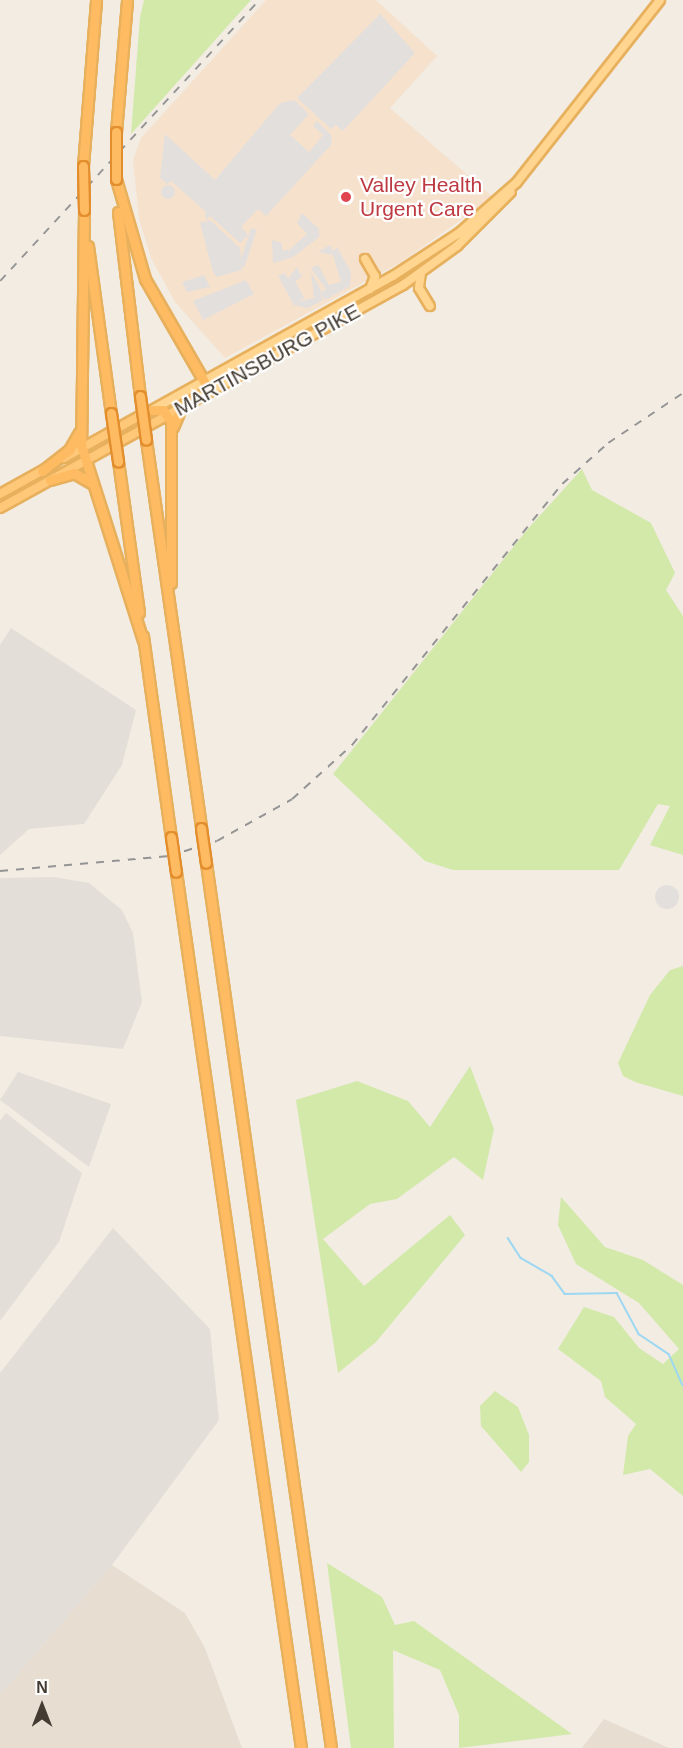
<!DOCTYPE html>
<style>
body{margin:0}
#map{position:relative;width:683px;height:1748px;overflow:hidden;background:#f2ece3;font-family:Arial,sans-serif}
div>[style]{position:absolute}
.residential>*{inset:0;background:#e7ded1}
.commercial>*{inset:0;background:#f6e1cd}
.industrial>*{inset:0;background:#e4ded9}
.green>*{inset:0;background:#d2e9aa}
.parking>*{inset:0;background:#e3dfdc;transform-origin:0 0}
.round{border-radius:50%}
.stream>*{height:1.5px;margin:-0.75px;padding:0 0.75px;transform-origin:0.75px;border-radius:0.75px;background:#9dd7f2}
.roads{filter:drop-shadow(2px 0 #e7b05d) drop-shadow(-2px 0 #e7b05d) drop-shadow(0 2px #e7b05d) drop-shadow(0 -2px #e7b05d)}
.primary>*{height:8px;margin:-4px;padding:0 4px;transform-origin:4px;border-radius:4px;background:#ffd590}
.trunk>*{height:8px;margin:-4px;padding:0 4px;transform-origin:4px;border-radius:4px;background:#ffc879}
.motorway>*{height:9px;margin:-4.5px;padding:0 4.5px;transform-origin:4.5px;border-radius:4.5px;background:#ffbb62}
.rail>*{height:1.5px;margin-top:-0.75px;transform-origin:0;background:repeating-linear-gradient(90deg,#949494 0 8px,transparent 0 16px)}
.bridges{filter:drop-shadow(2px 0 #e28e2e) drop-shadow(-2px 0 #e28e2e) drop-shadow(0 2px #e28e2e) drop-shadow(0 -2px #e28e2e)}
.motorway-bridge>*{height:9px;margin:-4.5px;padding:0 4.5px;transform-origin:4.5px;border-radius:4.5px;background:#ffbb62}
.dots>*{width:16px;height:16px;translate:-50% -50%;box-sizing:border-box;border:3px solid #fff;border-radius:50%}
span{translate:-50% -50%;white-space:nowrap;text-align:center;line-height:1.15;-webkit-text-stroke:4.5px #fff;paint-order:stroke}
.health-label{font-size:21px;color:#be3a42}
.left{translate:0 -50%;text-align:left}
.street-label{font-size:21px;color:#443c33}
.north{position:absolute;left:12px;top:1676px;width:60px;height:60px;-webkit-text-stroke:4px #fff;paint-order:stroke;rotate:0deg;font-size:16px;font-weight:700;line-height:24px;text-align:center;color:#443c33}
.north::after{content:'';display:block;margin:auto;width:21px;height:27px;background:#443c33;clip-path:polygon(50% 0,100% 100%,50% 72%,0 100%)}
</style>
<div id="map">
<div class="residential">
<div style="clip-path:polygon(112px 1565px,185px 1613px,205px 1648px,242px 1748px,0 1748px,0 1695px)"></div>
<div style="clip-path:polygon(604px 1719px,669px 1748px,582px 1748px)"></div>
</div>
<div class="commercial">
<div style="clip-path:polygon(266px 0,376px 0,437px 56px,390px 108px,493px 197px,403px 261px,225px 358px,175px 302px,151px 258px,139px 219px,133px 160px,141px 138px)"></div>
</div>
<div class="industrial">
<div style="clip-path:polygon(11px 628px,136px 710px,122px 765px,84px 824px,29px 829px,0 855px,0 645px)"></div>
<div style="clip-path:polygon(54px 877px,89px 883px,122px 910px,133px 933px,142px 1002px,123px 1049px,0 1036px,0 878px)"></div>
<div style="clip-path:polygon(18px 1072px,111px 1104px,89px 1167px,0 1100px)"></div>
<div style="clip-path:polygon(6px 1113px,82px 1173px,59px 1242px,0 1321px,0 1121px)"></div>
<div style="clip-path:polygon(113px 1228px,210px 1329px,219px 1420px,112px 1565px,0 1695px,0 1373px)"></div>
</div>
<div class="green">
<div style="clip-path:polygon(144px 0,251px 0,131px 134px,140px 17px)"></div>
<div style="clip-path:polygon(582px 469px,592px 490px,651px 523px,675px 573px,666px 590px,683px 616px,683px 855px,650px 845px,670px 806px,658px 804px,619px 870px,453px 870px,425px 861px,333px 774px,526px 531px)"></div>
<div style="clip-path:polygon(683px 966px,683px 1096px,635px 1082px,623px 1076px,618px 1063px,650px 995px,670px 970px)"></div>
<div style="clip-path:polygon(470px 1066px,494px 1129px,483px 1180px,454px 1157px,397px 1199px,370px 1204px,323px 1239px,364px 1286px,450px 1215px,465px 1235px,376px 1342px,338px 1373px,296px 1100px,357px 1081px,408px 1101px,430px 1127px)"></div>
<div style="clip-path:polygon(561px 1197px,605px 1247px,643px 1260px,683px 1285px,683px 1496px,650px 1469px,623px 1475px,628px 1436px,636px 1424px,605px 1397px,601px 1381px,558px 1349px,584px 1307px,614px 1317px,639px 1348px,663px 1364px,679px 1349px,639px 1303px,576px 1264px,558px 1225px)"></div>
<div style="clip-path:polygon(495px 1391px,518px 1407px,529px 1435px,529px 1462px,521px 1472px,481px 1426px,480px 1406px)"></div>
<div style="clip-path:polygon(327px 1563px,382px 1597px,395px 1625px,414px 1621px,572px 1734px,459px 1748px,459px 1715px,440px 1670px,393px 1650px,394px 1748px,351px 1748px)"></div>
</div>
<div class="parking">
<div style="clip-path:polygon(380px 14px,415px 53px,343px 131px,336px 125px,331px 129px,297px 98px)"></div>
<div style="clip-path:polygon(294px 100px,309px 114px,290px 135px,309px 152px,323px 135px,313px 126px,317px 121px,331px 135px,332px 144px,266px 216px,258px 209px,241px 227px,248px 235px,240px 243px,210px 216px,206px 220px,205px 211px,171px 181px,167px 184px,160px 178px,165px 134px,215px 180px,280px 103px)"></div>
<div class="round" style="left:161px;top:185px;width:14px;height:14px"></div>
<div style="clip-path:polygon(302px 213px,319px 229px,319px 237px,293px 257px,273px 263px,272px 240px,282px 243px,282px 250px,289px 250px,307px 234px,297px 223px)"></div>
<div style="clip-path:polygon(210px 220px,240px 248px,242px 270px,217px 277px,213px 272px,200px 223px)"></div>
<div style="left:251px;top:228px;width:6px;height:39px;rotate:18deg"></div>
<div style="clip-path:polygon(330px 245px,333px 251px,337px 247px,351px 272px,350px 286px,325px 300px,321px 292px,326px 289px,311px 268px,318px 265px,329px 285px,341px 282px,333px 255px,318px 252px)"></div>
<div style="clip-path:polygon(297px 267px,302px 277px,295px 281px,304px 298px,299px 301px,314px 298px,311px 272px,320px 288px,323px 300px,308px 308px,294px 305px,278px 276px,285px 273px,288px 279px)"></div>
<div style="clip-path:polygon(204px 275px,210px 287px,187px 292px,182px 282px)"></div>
<div style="clip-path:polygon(246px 280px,254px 294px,203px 320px,193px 301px)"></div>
<div class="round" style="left:655px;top:885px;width:24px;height:24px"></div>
</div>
<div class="stream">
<div style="left:508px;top:1238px;width:24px;rotate:57deg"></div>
<div style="left:521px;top:1258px;width:36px;rotate:30deg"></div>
<div style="left:552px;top:1276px;width:22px;rotate:54deg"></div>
<div style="left:565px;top:1294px;width:52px;rotate:-1.1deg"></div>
<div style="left:617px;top:1293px;width:47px;rotate:61.8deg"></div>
<div style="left:639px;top:1334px;width:36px;rotate:34deg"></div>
<div style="left:669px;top:1354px;width:34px;rotate:66deg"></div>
</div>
<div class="roads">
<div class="primary">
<div style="left:365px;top:259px;width:20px;rotate:60deg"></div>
<div style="left:375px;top:276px;width:14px;rotate:111deg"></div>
<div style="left:421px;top:273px;width:15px;rotate:98deg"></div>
<div style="left:419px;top:288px;width:21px;rotate:59deg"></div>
<div style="left:209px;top:392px;width:222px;rotate:-28.9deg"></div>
<div style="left:403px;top:285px;width:67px;rotate:-35.8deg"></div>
<div style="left:457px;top:246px;width:76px;rotate:-45deg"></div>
<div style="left:152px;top:410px;width:276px;rotate:-29.1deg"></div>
<div style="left:393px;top:276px;width:79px;rotate:-33.1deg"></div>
<div style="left:459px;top:233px;width:77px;rotate:-41.3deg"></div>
<div style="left:517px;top:182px;width:231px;rotate:-51.8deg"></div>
</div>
<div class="trunk">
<div style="left:64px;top:458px;width:93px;rotate:-29.1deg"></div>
<div style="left:0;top:494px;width:51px;rotate:-29.1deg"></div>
<div style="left:0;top:508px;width:239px;rotate:-29deg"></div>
<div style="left:209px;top:392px;width:12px;rotate:-114deg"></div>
</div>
<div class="motorway">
<div style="left:116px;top:132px;width:132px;rotate:-85.2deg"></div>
<div style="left:83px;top:166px;width:167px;rotate:-85.5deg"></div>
<div style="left:116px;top:179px;width:104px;rotate:73.8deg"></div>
<div style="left:145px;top:279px;width:118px;rotate:60deg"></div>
<div style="left:84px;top:210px;width:235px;rotate:90.7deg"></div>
<div style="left:81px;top:445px;width:205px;rotate:72.4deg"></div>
<div style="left:118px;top:212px;width:185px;rotate:83.2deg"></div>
<div style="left:88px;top:246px;width:169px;rotate:82.2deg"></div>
<div style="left:152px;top:410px;width:11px"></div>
<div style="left:163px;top:410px;width:14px;rotate:56deg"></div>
<div style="left:171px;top:422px;width:161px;rotate:90deg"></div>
<div style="left:173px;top:427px;width:23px;rotate:-67deg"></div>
<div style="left:146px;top:440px;width:392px;rotate:81.9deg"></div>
<div style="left:118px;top:461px;width:153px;rotate:82.1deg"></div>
<div style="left:42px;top:471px;width:34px;rotate:-38deg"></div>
<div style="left:69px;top:450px;width:20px;rotate:-60deg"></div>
<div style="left:50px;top:480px;width:25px;rotate:-16deg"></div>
<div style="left:74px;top:473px;width:20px;rotate:30deg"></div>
<div style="left:143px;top:636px;width:203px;rotate:82.1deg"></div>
<div style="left:206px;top:863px;width:894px;rotate:81.96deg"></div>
<div style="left:176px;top:872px;width:885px;rotate:81.88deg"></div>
</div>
</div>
<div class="rail">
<div style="left:0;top:281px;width:382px;rotate:-47.3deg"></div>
<div style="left:0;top:871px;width:170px;rotate:-5.1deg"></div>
<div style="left:169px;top:856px;width:50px;rotate:-17.4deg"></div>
<div style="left:217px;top:841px;width:86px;rotate:-29.2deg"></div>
<div style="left:292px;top:799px;width:81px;rotate:-42deg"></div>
<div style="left:352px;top:745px;width:335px;rotate:-51.2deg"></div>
<div style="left:562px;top:484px;width:62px;rotate:-41.7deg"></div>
<div style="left:608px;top:443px;width:90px;rotate:-33.7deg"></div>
</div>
<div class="bridges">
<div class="motorway-bridge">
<div style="left:116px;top:132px;width:47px;rotate:90deg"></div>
<div style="left:83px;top:166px;width:44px;rotate:88.7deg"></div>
<div style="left:140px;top:396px;width:44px;rotate:82.2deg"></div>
<div style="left:111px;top:413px;width:49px;rotate:81.7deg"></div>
<div style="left:201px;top:828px;width:35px;rotate:82deg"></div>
<div style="left:171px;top:837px;width:35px;rotate:82deg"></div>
</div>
</div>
<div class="dots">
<div style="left:346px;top:197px;background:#e0444e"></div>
</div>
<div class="health-label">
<span class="left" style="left:360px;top:197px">Valley Health<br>Urgent Care</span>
</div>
<div class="street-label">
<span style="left:267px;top:360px;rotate:-29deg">MARTINSBURG PIKE</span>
</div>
<div class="north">N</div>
</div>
